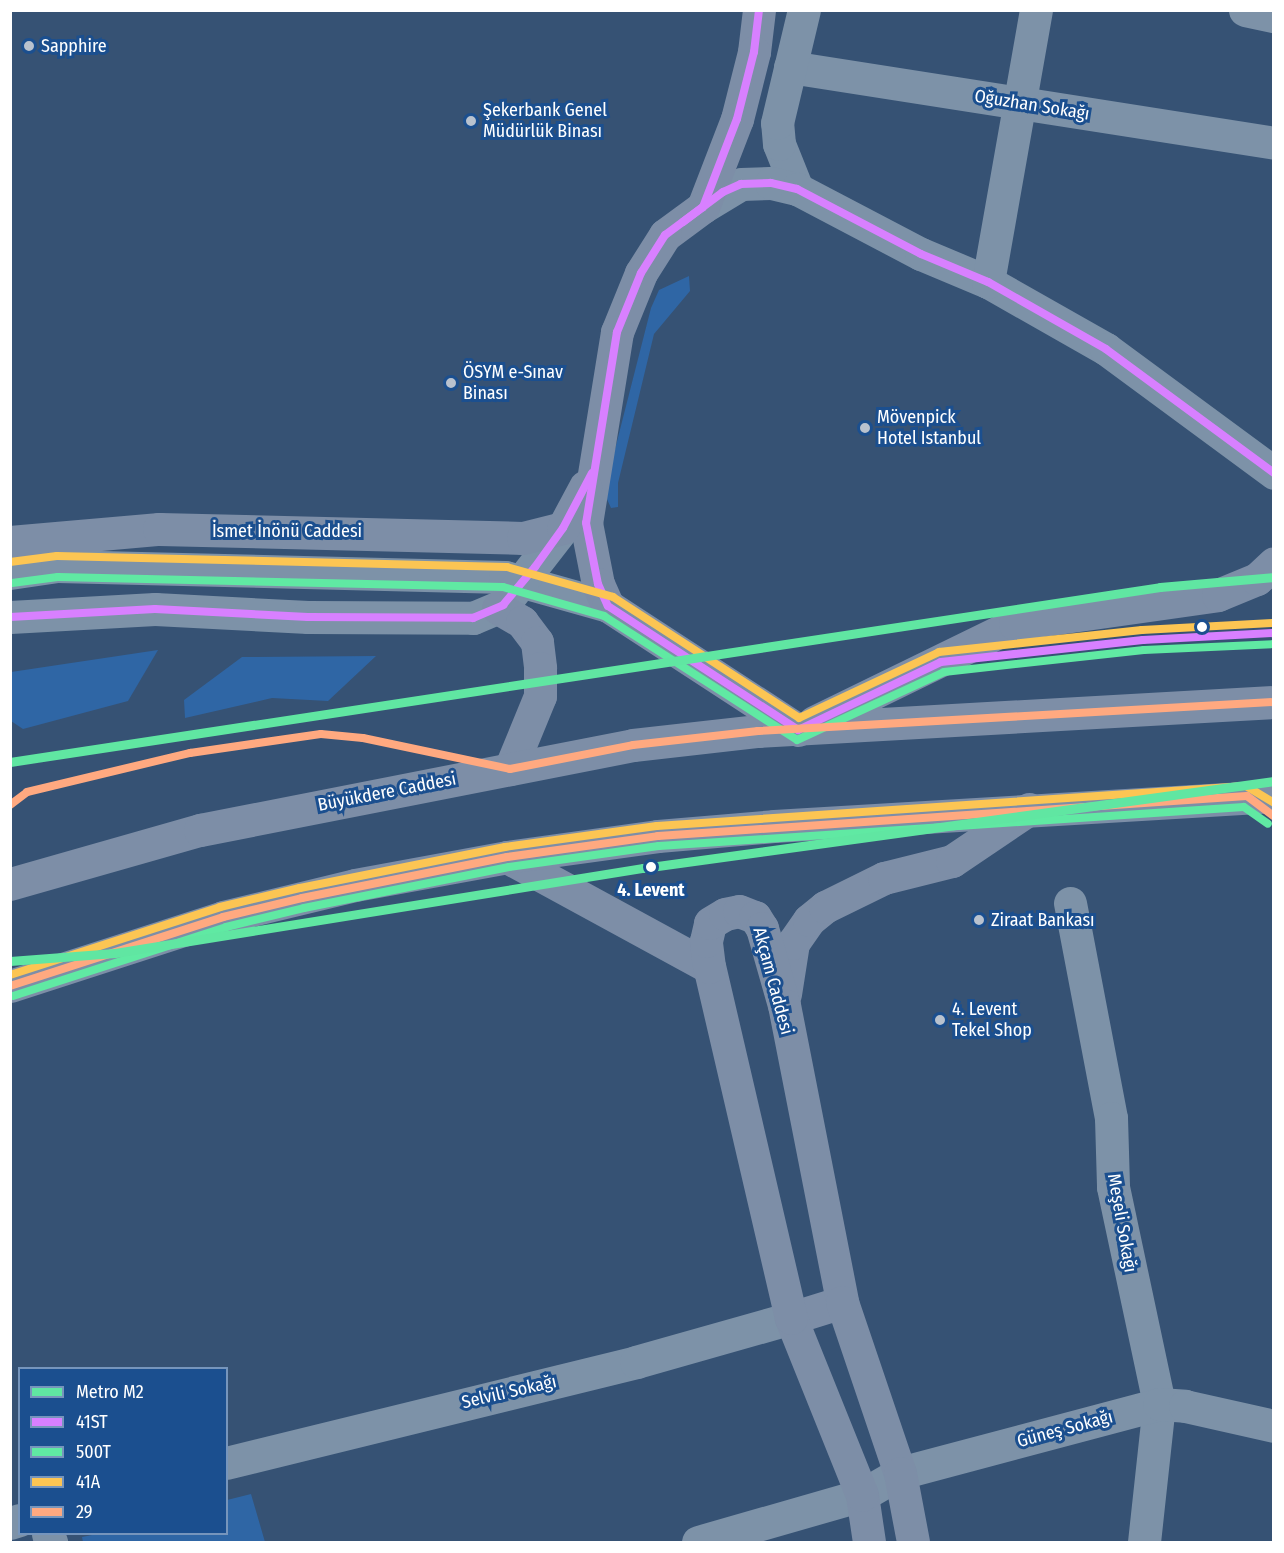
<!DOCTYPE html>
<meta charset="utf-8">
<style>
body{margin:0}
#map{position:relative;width:1284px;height:1553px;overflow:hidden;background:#365274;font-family:"Fira Sans Condensed",sans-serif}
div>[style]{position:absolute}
.green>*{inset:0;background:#2f66a5}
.minor>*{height:33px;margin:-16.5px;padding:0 16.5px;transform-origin:16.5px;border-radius:16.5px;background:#7d92a8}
.major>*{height:33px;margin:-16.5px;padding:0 16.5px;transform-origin:16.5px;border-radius:16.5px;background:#7d8ea7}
.bus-1>*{height:8px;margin:-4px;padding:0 4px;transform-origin:4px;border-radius:4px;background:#d880ff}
.bus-2>*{height:8px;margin:-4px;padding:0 4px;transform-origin:4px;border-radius:4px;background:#60e9a3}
.bus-3>*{height:8px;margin:-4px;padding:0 4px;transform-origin:4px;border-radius:4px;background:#fcc553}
.bus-4>*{height:8px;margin:-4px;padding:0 4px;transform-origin:4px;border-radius:4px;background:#ffa980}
.metro-1>*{height:9px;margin:-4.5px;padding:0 4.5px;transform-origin:4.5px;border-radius:4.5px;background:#60e6a2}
.dots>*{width:16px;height:16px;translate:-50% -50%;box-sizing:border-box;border:3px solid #1b4f8f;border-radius:50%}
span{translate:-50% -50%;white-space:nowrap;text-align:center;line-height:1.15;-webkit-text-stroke:6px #1b4f8f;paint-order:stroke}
.poi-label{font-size:18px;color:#fff}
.left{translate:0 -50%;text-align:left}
.street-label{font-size:18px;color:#fff}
.stop-label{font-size:18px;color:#fff;font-weight:700}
.frame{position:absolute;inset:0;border:12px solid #fff;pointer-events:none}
.legend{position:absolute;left:18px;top:1367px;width:210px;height:168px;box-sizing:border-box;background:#1b4f8f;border:2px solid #7695bc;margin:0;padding:8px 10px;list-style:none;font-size:18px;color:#fff}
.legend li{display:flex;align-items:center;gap:12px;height:30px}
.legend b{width:30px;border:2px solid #7695bc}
</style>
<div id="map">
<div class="green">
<div style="clip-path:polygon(689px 276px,690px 291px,654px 334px,618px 483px,618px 507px,611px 508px,606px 497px,613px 457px,651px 308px,659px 290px)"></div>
<div style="clip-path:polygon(158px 650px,128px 701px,23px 729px,11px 721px,11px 672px)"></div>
<div style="clip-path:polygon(376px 656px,328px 701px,272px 698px,185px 718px,184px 700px,242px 657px)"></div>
<div style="clip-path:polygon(251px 1494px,265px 1542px,83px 1542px,82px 1537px,97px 1534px,226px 1534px,227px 1500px)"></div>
</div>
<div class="minor">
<div style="left:1245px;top:10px;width:30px;rotate:12deg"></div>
<div style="left:790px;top:67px;width:490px;rotate:8.9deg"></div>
<div style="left:797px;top:189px;width:48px;rotate:-111.8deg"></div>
<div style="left:779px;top:144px;width:21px;rotate:-95deg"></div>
<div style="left:777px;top:123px;width:116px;rotate:-76.6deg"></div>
<div style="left:703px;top:207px;width:44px;rotate:-31.2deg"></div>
<div style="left:741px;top:184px;width:30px;rotate:-2deg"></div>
<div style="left:771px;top:183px;width:27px;rotate:13deg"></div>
<div style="left:797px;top:189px;width:140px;rotate:27.7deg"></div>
<div style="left:921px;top:254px;width:73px;rotate:22.7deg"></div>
<div style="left:988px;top:282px;width:136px;rotate:29.6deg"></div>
<div style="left:1106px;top:349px;width:209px;rotate:36.4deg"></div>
<div style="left:988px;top:282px;width:276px;rotate:-80deg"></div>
<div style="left:10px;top:573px;width:48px;rotate:-8.5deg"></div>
<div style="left:57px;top:566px;width:448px;rotate:1.4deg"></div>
<div style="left:505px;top:577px;width:107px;rotate:15.7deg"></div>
<div style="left:10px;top:617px;width:145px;rotate:-3.2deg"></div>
<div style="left:155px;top:609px;width:153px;rotate:3deg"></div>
<div style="left:308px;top:617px;width:165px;rotate:0.3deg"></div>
<div style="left:473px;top:618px;width:33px;rotate:-23deg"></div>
<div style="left:503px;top:605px;width:98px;rotate:-52.1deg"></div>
<div style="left:1070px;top:903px;width:219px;rotate:79.2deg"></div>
<div style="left:1111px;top:1118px;width:69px;rotate:88.3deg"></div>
<div style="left:1113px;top:1187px;width:222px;rotate:78deg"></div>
<div style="left:1159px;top:1404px;width:139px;rotate:96.2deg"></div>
<div style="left:226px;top:1463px;width:422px;rotate:-13.8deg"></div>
<div style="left:636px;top:1362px;width:161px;rotate:-15.8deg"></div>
<div style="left:10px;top:1523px;width:10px;rotate:-17deg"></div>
<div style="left:48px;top:1534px;width:9px;rotate:69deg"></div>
<div style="left:698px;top:1542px;width:171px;rotate:-16deg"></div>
<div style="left:862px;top:1495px;width:44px;rotate:-30.1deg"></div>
<div style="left:900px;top:1473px;width:268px;rotate:-14.9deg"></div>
<div style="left:1159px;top:1404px;width:26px;rotate:4deg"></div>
<div style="left:1185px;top:1406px;width:91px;rotate:12.7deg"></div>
</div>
<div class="major">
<div style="left:759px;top:10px;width:42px;rotate:96.8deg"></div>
<div style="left:754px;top:52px;width:69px;rotate:104.2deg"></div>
<div style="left:737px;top:119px;width:94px;rotate:111.1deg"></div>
<div style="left:703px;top:207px;width:47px;rotate:143.6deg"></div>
<div style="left:665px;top:235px;width:45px;rotate:122.3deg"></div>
<div style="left:641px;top:273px;width:64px;rotate:112.1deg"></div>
<div style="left:617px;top:332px;width:193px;rotate:99.2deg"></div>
<div style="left:586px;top:523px;width:62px;rotate:78.9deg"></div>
<div style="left:598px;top:584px;width:24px;rotate:66deg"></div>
<div style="left:608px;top:606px;width:227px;rotate:33.1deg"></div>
<div style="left:10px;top:542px;width:150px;rotate:-5deg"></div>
<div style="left:159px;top:529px;width:364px;rotate:1.4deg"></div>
<div style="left:523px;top:538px;width:41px;rotate:-14deg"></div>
<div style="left:563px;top:528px;width:47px;rotate:-61.8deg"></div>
<div style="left:498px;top:608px;width:28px;rotate:30deg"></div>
<div style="left:522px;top:622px;width:25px;rotate:53deg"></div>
<div style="left:537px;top:642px;width:26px;rotate:83deg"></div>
<div style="left:540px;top:668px;width:28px;rotate:90deg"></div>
<div style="left:540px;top:696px;width:79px;rotate:112.3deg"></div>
<div style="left:814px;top:722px;width:224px;rotate:-26deg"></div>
<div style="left:1015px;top:624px;width:205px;rotate:-8.1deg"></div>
<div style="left:1218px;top:595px;width:42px;rotate:-22.3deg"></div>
<div style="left:1257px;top:579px;width:23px;rotate:-43deg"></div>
<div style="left:507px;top:857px;width:230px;rotate:28.6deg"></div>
<div style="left:10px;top:884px;width:198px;rotate:-15.9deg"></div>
<div style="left:200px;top:830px;width:441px;rotate:-11.1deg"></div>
<div style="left:633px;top:745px;width:126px;rotate:-6.4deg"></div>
<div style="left:758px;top:731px;width:517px;rotate:-3.22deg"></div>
<div style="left:10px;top:986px;width:224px;rotate:-17.9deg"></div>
<div style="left:223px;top:917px;width:136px;rotate:-13.6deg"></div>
<div style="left:355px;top:885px;width:155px;rotate:-10.4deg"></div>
<div style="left:507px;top:857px;width:152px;rotate:-7.9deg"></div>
<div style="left:658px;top:836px;width:116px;rotate:-4.9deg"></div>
<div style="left:774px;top:826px;width:501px;rotate:-3.43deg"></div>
<div style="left:785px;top:994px;width:52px;rotate:-81.1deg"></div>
<div style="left:793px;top:943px;width:28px;rotate:-55deg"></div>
<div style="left:809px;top:920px;width:21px;rotate:-39deg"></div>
<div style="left:825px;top:907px;width:66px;rotate:-26.2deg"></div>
<div style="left:884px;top:878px;width:70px;rotate:-14deg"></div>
<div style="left:952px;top:861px;width:93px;rotate:-34deg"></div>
<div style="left:791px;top:1318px;width:53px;rotate:-17.4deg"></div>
<div style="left:869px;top:1542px;width:48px;rotate:-98.5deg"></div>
<div style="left:862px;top:1495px;width:191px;rotate:-111.9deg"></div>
<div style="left:791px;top:1318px;width:360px;rotate:-103.1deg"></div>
<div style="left:709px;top:967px;width:26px;rotate:-97deg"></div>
<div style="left:706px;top:941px;width:18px;rotate:-77deg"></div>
<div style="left:710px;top:923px;width:17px;rotate:-31deg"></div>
<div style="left:725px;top:914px;width:14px;rotate:-12deg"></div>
<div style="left:739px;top:911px;width:17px;rotate:21deg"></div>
<div style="left:755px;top:917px;width:13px;rotate:58deg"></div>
<div style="left:762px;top:928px;width:80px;rotate:74.1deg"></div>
<div style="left:784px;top:1005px;width:303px;rotate:78.9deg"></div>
<div style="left:842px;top:1302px;width:181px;rotate:71.3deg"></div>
<div style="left:900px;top:1473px;width:70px;rotate:79.3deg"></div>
</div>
<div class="bus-1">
<div style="left:683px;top:222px;width:25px;rotate:-37deg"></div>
<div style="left:703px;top:207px;width:94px;rotate:-68.9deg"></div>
<div style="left:737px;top:119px;width:69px;rotate:-75.8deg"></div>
<div style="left:754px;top:52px;width:42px;rotate:-83.2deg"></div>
<div style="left:1274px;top:473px;width:209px;rotate:-143.6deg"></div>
<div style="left:1106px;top:349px;width:136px;rotate:-150.4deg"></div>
<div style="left:988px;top:282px;width:73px;rotate:-157.3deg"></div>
<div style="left:921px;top:254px;width:140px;rotate:-152.3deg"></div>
<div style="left:797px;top:189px;width:27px;rotate:-167deg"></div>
<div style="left:771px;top:183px;width:30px;rotate:178deg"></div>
<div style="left:741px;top:184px;width:20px;rotate:156deg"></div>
<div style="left:723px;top:192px;width:72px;rotate:143.4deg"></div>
<div style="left:665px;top:235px;width:45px;rotate:122.3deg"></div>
<div style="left:641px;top:273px;width:64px;rotate:112.1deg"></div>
<div style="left:617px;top:332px;width:193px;rotate:99.2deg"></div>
<div style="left:586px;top:523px;width:62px;rotate:78.9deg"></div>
<div style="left:598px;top:584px;width:24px;rotate:66deg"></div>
<div style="left:608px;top:606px;width:227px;rotate:33.1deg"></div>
<div style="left:798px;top:730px;width:158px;rotate:-25.4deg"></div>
<div style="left:941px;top:662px;width:203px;rotate:-6.2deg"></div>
<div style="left:1143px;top:640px;width:131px;rotate:-3.1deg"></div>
<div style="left:10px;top:617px;width:145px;rotate:-3.2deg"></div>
<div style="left:155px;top:609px;width:153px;rotate:3deg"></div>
<div style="left:308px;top:617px;width:165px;rotate:0.3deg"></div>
<div style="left:473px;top:618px;width:33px;rotate:-23deg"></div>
<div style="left:503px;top:605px;width:50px;rotate:-49.9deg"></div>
<div style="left:535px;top:567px;width:48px;rotate:-54.3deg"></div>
<div style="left:563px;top:528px;width:62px;rotate:-62.2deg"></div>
</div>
<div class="bus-2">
<div style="left:12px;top:583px;width:46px;rotate:-7.4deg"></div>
<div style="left:58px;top:577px;width:445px;rotate:1.3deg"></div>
<div style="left:503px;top:587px;width:105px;rotate:16deg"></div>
<div style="left:604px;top:616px;width:229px;rotate:32.7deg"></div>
<div style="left:797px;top:740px;width:162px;rotate:-24.8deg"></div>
<div style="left:944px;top:672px;width:201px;rotate:-6.3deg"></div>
<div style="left:1144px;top:650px;width:130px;rotate:-2.6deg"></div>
<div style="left:13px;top:996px;width:224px;rotate:-17.9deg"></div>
<div style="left:226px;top:927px;width:80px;rotate:-13.7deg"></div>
<div style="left:304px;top:908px;width:209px;rotate:-11.3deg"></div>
<div style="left:509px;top:867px;width:151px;rotate:-8deg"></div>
<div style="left:659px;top:846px;width:586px;rotate:-3.81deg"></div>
<div style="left:1244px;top:807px;width:29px;rotate:35deg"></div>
</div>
<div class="bus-3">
<div style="left:10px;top:562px;width:47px;rotate:-7.3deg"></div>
<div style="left:57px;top:556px;width:450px;rotate:1.4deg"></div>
<div style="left:507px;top:567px;width:110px;rotate:15.8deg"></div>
<div style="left:613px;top:597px;width:222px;rotate:33deg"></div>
<div style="left:799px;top:718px;width:155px;rotate:-25.2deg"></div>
<div style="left:939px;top:652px;width:204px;rotate:-6.2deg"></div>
<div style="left:1142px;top:630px;width:131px;rotate:-3.1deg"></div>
<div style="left:10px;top:975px;width:221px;rotate:-17.9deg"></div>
<div style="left:220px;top:907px;width:82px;rotate:-13.4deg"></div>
<div style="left:300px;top:888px;width:209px;rotate:-11.3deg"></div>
<div style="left:505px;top:847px;width:153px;rotate:-7.9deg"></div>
<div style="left:657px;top:826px;width:590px;rotate:-3.89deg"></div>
<div style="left:1246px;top:786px;width:33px;rotate:31deg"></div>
</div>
<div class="bus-4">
<div style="left:10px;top:805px;width:21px;rotate:-37deg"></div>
<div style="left:27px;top:792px;width:168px;rotate:-13.5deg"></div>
<div style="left:190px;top:753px;width:132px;rotate:-8.3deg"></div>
<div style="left:321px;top:734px;width:42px;rotate:5.4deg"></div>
<div style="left:363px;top:738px;width:150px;rotate:11.9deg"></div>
<div style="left:510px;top:769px;width:125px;rotate:-11deg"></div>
<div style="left:633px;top:745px;width:126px;rotate:-6.4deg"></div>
<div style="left:758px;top:731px;width:517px;rotate:-3.22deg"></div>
<div style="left:10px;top:986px;width:224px;rotate:-17.9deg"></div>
<div style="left:223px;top:917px;width:81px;rotate:-13.5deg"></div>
<div style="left:302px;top:898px;width:209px;rotate:-11.3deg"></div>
<div style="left:507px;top:857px;width:152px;rotate:-7.9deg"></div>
<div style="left:658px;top:836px;width:590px;rotate:-3.89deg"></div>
<div style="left:1247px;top:796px;width:34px;rotate:37deg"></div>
</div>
<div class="metro-1">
<div style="left:10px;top:762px;width:1163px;rotate:-8.65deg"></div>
<div style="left:1160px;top:587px;width:114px;rotate:-5deg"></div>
<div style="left:10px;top:961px;width:105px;rotate:-4.4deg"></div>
<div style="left:115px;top:953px;width:535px;rotate:-9.15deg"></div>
<div style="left:643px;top:868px;width:637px;rotate:-7.85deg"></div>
</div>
<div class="dots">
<div style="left:29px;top:46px;background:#b9c2ce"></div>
<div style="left:471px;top:121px;background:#b9c2ce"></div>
<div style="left:451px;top:383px;background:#b9c2ce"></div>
<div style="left:865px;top:428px;background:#b9c2ce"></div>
<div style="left:1202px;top:627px;background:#fff"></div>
<div style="left:651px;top:867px;background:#fff"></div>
<div style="left:979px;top:920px;background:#b9c2ce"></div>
<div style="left:940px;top:1020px;background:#b9c2ce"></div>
</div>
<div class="poi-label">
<span class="left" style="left:41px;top:46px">Sapphire</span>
<span class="left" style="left:483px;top:121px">Şekerbank Genel<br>Müdürlük Binası</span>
<span class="left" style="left:463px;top:383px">ÖSYM e-Sınav<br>Binası</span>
<span class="left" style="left:877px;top:428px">Mövenpick<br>Hotel Istanbul</span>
<span class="left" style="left:991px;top:920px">Ziraat Bankası</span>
<span class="left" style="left:952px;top:1020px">4. Levent<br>Tekel Shop</span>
</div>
<div class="street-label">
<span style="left:1032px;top:105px;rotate:9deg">Oğuzhan Sokağı</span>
<span style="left:287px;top:531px">İsmet İnönü Caddesi</span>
<span style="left:387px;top:792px;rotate:-11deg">Büyükdere Caddesi</span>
<span style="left:773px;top:981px;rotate:75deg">Akçam Caddesi</span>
<span style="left:1122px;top:1223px;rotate:80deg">Meşeli Sokağı</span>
<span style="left:509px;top:1392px;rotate:-13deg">Selvili Sokağı</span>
<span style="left:1065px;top:1429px;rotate:-15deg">Güneş Sokağı</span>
</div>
<div class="stop-label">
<span style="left:651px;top:890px">4. Levent</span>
</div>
<div class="frame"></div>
<ul class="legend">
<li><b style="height:8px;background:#60e6a2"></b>Metro M2</li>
<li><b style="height:8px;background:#d880ff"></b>41ST</li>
<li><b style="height:8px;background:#60e9a3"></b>500T</li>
<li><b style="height:8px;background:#fcc553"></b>41A</li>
<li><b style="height:8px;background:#ffa980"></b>29</li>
</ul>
</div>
